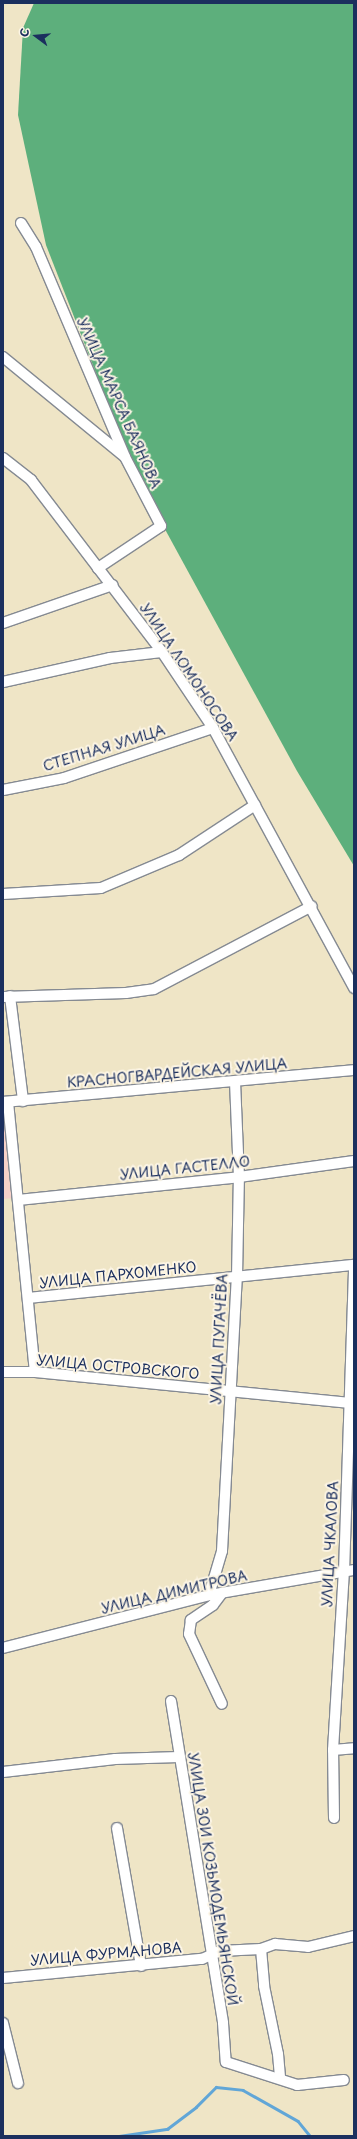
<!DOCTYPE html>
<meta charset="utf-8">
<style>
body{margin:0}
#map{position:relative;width:357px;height:2139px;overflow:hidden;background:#efe5c6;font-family:"Playpen Sans",sans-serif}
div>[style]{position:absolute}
.built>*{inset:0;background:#f7d1c8}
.forest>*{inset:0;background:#5daf7c}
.stream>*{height:2.5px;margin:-1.25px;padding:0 1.25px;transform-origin:1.25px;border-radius:1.25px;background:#61a6d7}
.roads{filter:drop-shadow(1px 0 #858a92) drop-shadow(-1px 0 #858a92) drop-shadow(0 1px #858a92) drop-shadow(0 -1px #858a92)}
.minor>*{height:10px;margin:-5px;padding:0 5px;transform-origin:5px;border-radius:5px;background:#fff}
span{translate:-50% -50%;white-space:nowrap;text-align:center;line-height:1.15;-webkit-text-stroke:4px #fcf5e5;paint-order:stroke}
.street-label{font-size:14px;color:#1b2f5e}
.frame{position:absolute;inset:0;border:4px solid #1b2f5e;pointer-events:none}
.north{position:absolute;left:16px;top:16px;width:40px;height:40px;-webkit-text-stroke:3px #fcf5e5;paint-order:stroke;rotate:286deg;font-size:11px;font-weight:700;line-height:16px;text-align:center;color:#1b2f5e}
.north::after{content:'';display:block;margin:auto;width:14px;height:18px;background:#1b2f5e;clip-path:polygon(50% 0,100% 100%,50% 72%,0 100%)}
</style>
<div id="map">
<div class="built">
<div style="clip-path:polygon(3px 1107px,14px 1198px,3px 1199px)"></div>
</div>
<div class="forest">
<div style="clip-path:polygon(34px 3px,354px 3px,354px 866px,297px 771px,137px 478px,46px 245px,18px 115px,23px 28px)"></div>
</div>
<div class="stream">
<div style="left:119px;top:2136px;width:49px;rotate:-8.3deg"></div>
<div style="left:167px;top:2129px;width:36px;rotate:-37deg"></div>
<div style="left:196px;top:2107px;width:28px;rotate:-45deg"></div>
<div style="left:216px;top:2087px;width:27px;rotate:6deg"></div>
<div style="left:243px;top:2090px;width:63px;rotate:29.4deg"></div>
<div style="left:298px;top:2121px;width:19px;rotate:51deg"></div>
</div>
<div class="roads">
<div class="minor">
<div style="left:21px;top:223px;width:28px;rotate:58deg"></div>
<div style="left:36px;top:247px;width:228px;rotate:67deg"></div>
<div style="left:125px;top:457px;width:78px;rotate:62.4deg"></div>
<div style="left:161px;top:526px;width:76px;rotate:146.3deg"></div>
<div style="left:3px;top:357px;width:156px;rotate:39.3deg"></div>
<div style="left:3px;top:458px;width:36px;rotate:38deg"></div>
<div style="left:31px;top:480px;width:216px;rotate:52.7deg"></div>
<div style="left:162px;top:652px;width:92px;rotate:56.1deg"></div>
<div style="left:213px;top:728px;width:296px;rotate:61.5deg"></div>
<div style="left:3px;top:623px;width:116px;rotate:-19.1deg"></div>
<div style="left:3px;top:682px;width:110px;rotate:-12.6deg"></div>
<div style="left:110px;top:658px;width:52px;rotate:-6.6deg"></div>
<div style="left:3px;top:790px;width:62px;rotate:-11.1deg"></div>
<div style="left:64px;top:778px;width:157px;rotate:-18.6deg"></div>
<div style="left:3px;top:894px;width:98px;rotate:-3.5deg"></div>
<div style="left:101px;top:888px;width:85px;rotate:-22.9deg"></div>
<div style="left:179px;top:855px;width:91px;rotate:-33.3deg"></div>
<div style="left:10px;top:996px;width:106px;rotate:82.9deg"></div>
<div style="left:3px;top:997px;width:123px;rotate:-1.9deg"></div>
<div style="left:126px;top:993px;width:28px;rotate:-8deg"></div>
<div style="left:154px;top:989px;width:178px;rotate:-27.7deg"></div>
<div style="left:3px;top:1102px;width:352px;rotate:-5.2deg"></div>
<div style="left:8px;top:1102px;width:271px;rotate:84.3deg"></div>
<div style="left:18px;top:1200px;width:222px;rotate:-5.9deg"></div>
<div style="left:239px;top:1177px;width:116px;rotate:-7.9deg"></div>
<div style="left:28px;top:1298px;width:328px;rotate:-5.8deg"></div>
<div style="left:3px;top:1372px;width:32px"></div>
<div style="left:35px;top:1372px;width:317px;rotate:5.6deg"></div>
<div style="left:222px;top:1593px;width:15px;rotate:127deg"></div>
<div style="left:213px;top:1605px;width:27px;rotate:146deg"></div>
<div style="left:191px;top:1620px;width:14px;rotate:98deg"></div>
<div style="left:189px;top:1634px;width:77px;rotate:64.8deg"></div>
<div style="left:209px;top:1595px;width:46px;rotate:-73.5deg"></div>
<div style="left:222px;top:1551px;width:274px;rotate:-86.9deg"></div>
<div style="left:237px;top:1277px;width:100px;rotate:-88.9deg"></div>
<div style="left:239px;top:1177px;width:95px;rotate:-92.4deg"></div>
<div style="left:3px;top:1648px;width:213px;rotate:-14.4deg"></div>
<div style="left:209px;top:1595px;width:147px;rotate:-9.8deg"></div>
<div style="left:171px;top:1701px;width:326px;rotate:80.8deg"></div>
<div style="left:223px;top:2023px;width:39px;rotate:86deg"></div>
<div style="left:226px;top:2062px;width:75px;rotate:17.9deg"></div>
<div style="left:297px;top:2085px;width:47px;rotate:-6.1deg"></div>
<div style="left:333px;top:1750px;width:21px;rotate:-5deg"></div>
<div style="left:3px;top:1772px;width:113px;rotate:-6.6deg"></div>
<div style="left:115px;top:1759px;width:64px;rotate:-1.8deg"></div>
<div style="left:334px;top:1818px;width:68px;rotate:-90.8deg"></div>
<div style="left:333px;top:1750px;width:178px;rotate:-86.5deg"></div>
<div style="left:344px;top:1572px;width:302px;rotate:-88.1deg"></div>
<div style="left:117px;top:1828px;width:140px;rotate:80.1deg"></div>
<div style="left:261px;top:1949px;width:37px;rotate:85deg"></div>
<div style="left:264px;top:1986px;width:69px;rotate:78.4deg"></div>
<div style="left:278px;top:2054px;width:24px;rotate:85deg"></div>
<div style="left:3px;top:1978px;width:200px;rotate:-5.5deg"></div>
<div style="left:202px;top:1959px;width:20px;rotate:-24deg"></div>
<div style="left:220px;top:1951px;width:41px;rotate:-2.8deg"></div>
<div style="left:261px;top:1949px;width:15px;rotate:-20deg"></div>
<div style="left:275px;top:1944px;width:33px;rotate:5deg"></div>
<div style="left:308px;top:1947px;width:47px;rotate:-13.4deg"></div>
<div style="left:3px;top:2023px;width:62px;rotate:76deg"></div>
</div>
</div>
<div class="street-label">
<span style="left:119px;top:403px;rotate:66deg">УЛИЦА МАРСА БАЯНОВА</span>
<span style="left:189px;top:672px;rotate:56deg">УЛИЦА ЛОМОНОСОВА</span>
<span style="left:104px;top:748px;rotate:-17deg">СТЕПНАЯ УЛИЦА</span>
<span style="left:177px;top:1073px;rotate:-5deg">КРАСНОГВАРДЕЙСКАЯ УЛИЦА</span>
<span style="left:185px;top:1168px;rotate:-6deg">УЛИЦА ГАСТЕЛЛО</span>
<span style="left:118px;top:1275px;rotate:-6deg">УЛИЦА ПАРХОМЕНКО</span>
<span style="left:219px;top:1339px;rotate:-87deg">УЛИЦА ПУГАЧЁВА</span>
<span style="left:118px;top:1367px;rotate:5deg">УЛИЦА ОСТРОВСКОГО</span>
<span style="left:330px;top:1544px;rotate:-87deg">УЛИЦА ЧКАЛОВА</span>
<span style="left:174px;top:1592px;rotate:-13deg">УЛИЦА ДИМИТРОВА</span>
<span style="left:213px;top:1879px;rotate:81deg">УЛИЦА ЗОИ КОЗЬМОДЕМЬЯНСКОЙ</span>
<span style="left:106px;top:1954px;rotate:-5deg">УЛИЦА ФУРМАНОВА</span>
</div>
<div class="frame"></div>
<div class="north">С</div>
</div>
